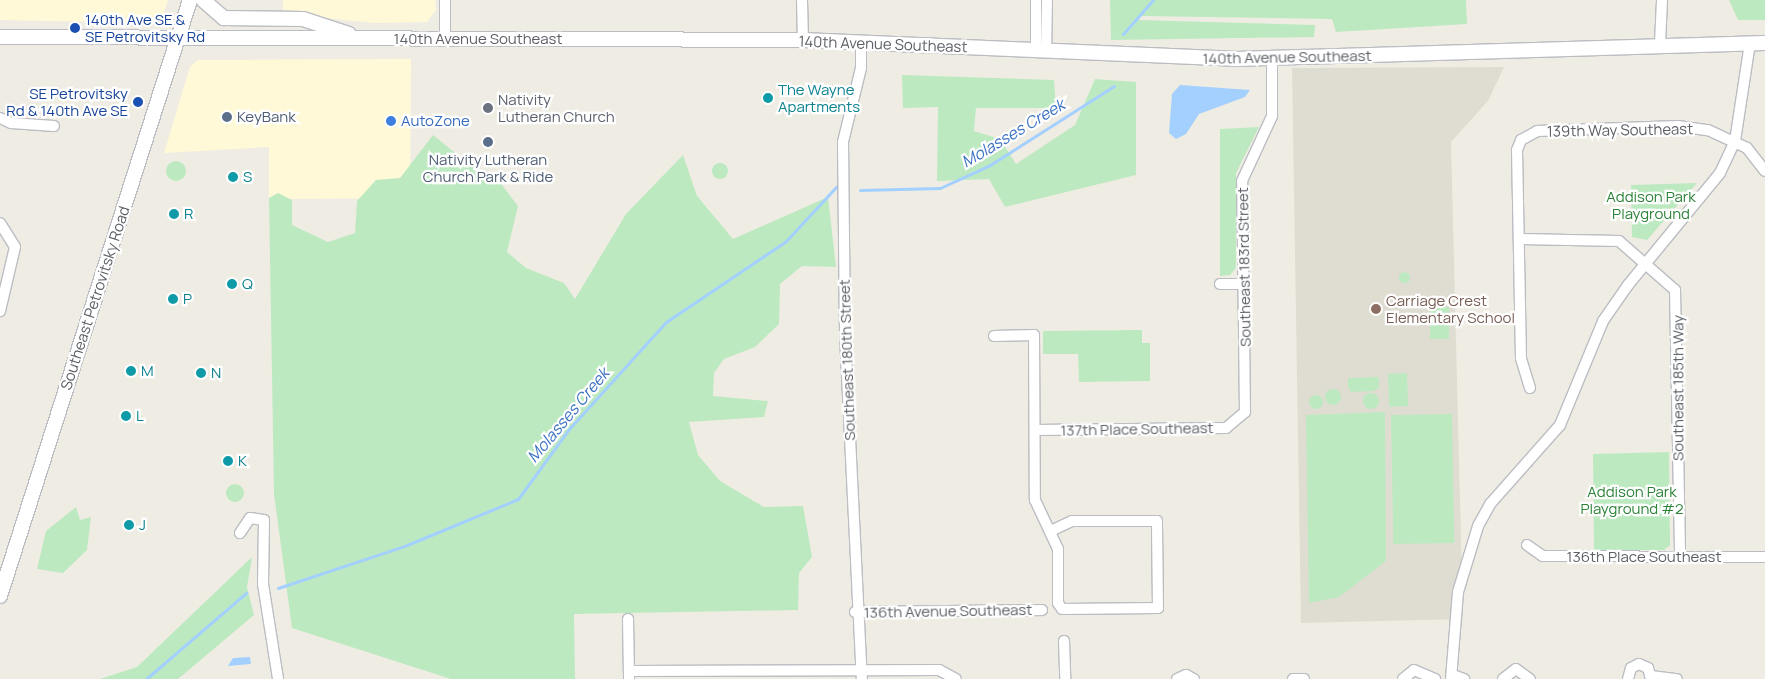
<!DOCTYPE html>
<style>
body{margin:0}
#map{position:relative;width:1765px;height:679px;overflow:hidden;background:#efede3;font-family:Manrope,sans-serif}
div>[style]{position:absolute}
.commercial>*{inset:0;background:#fff9d8}
.education>*{inset:0;background:#dfddd2}
.green>*{inset:0;background:#bde9c1;transform-origin:0 0}
.round{border-radius:50%}
.water>*{inset:0;background:#a3d0ff}
.stream>*{height:3px;margin:-1.5px;padding:0 1.5px;transform-origin:1.5px;border-radius:1.5px;background:#a3d0ff}
.roads{filter:drop-shadow(1px 0 #bbbdc3) drop-shadow(-1px 0 #bbbdc3) drop-shadow(0 1px #bbbdc3) drop-shadow(0 -1px #bbbdc3)}
.street>*{height:10px;margin:-5px;padding:0 5px;transform-origin:5px;border-radius:5px;background:#fff}
.secondary>*{height:14px;margin:-7px;padding:0 7px;transform-origin:7px;border-radius:7px;background:#fff}
.dots>*{width:14px;height:14px;translate:-50% -50%;box-sizing:border-box;border:2px solid #fff;border-radius:50%}
span{translate:-50% -50%;white-space:nowrap;text-align:center;line-height:1.15;-webkit-text-stroke:4.5px #fff;paint-order:stroke}
.transit-label{font-size:15px;color:#164399}
.left{translate:0 -50%;text-align:left}
.right{translate:-100% -50%;text-align:right}
.street-label{font-size:15px;color:#5b5f65}
.culture-label{font-size:15px;color:#0d838f}
.worship-label{font-size:15px;color:#5b616d}
.service-label{font-size:15px;color:#4e5e75}
.shop-label{font-size:15px;color:#366cbe}
.park-label{font-size:15px;color:#2d8238}
.education-label{font-size:15px;color:#785e54}
.water-label{font-size:16px;color:#3a72c3;font-style:italic}
</style>
<div id="map">
<div class="commercial">
<div style="clip-path:polygon(0 0,168px 0,162px 19px,156px 23px,0 20px)"></div>
<div style="clip-path:polygon(283px 0,435px 0,436px 10px,427px 22px,374px 23px,283px 14px)"></div>
<div style="clip-path:polygon(411px 59px,410px 198px,269px 199px,269px 147px,164px 153px,190px 67px,198px 60px)"></div>
</div>
<div class="education">
<div style="clip-path:polygon(1504px 67px,1488px 101px,1451px 142px,1463px 619px,1301px 623px,1292px 68px)"></div>
</div>
<div class="green">
<div style="clip-path:polygon(1110px 0,1466px 0,1467px 24px,1336px 32px,1332px 19px,1140px 16px,1139px 20px,1315px 25px,1314px 37px,1111px 40px)"></div>
<div style="clip-path:polygon(1729px 0,1765px 0,1765px 20px,1738px 20px)"></div>
<div style="clip-path:polygon(902px 75px,1054px 80px,1056px 108px,976px 108px,974px 131px,1000px 139px,1016px 164px,1075px 125px,1095px 79px,1136px 82px,1136px 175px,1005px 207px,989px 179px,937px 181px,938px 107px,903px 108px)"></div>
<div style="clip-path:polygon(1259px 127px,1236px 173px,1236px 268px,1230px 275px,1220px 276px,1220px 129px)"></div>
<div style="clip-path:polygon(433px 135px,470px 165px,498px 180px,518px 206px,507px 252px,526px 268px,564px 283px,575px 299px,626px 214px,683px 155px,697px 196px,733px 239px,828px 197px,836px 267px,802px 266px,780px 284px,779px 324px,755px 347px,724px 359px,714px 373px,713px 396px,768px 401px,764px 417px,689px 422px,698px 455px,720px 481px,764px 507px,803px 506px,812px 557px,799px 573px,798px 610px,574px 614px,575px 679px,451px 679px,292px 628px,274px 494px,269px 198px,278px 193px,292px 200px,292px 225px,328px 242px,355px 233px,357px 201px,376px 180px,400px 178px)"></div>
<div class="round" style="left:166px;top:161px;width:20px;height:20px"></div>
<div class="round" style="left:712px;top:163px;width:16px;height:16px"></div>
<div style="clip-path:polygon(1697px 183px,1647px 240px,1632px 237px,1631px 185px)"></div>
<div class="round" style="left:1398.5px;top:271.5px;width:11px;height:11px"></div>
<div style="left:1430px;top:307px;width:19px;height:32px"></div>
<div style="clip-path:polygon(1142px 330px,1142px 343px,1150px 343px,1150px 381px,1079px 382px,1078px 354px,1043px 354px,1043px 331px)"></div>
<div style="left:1407px;top:373px;width:33px;height:19px;rotate:88deg"></div>
<div style="clip-path:polygon(1379px 377px,1379px 388px,1373px 391px,1351px 392px,1348px 387px,1348px 378px)"></div>
<div class="round" style="left:1325px;top:389px;width:16px;height:16px"></div>
<div class="round" style="left:1363px;top:393px;width:16px;height:16px"></div>
<div class="round" style="left:1309px;top:395px;width:14px;height:14px"></div>
<div style="clip-path:polygon(1385px 412px,1386px 561px,1339px 597px,1309px 603px,1306px 415px)"></div>
<div style="left:1452px;top:414px;width:129px;height:61px;rotate:89deg"></div>
<div style="clip-path:polygon(1669px 452px,1670px 545px,1664px 550px,1594px 550px,1593px 454px)"></div>
<div class="round" style="left:226px;top:484px;width:18px;height:18px"></div>
<div style="clip-path:polygon(76px 507px,80px 520px,91px 517px,87px 550px,63px 573px,37px 569px,46px 531px)"></div>
<div style="clip-path:polygon(252px 557px,247px 587px,254px 615px,178px 679px,100px 679px,137px 667px)"></div>
</div>
<div class="water">
<div style="clip-path:polygon(1180px 85px,1250px 90px,1245px 97px,1199px 114px,1186px 134px,1176px 139px,1169px 133px,1172px 94px)"></div>
<div style="clip-path:polygon(250px 657px,251px 664px,228px 666px,233px 658px)"></div>
</div>
<div class="stream">
<div style="left:1123px;top:34px;width:45px;rotate:-48.6deg"></div>
<div style="left:860px;top:190px;width:80px;rotate:-1.4deg"></div>
<div style="left:940px;top:188px;width:55px;rotate:-24.7deg"></div>
<div style="left:990px;top:165px;width:147px;rotate:-32.5deg"></div>
<div style="left:278px;top:588px;width:136px;rotate:-18.4deg"></div>
<div style="left:407px;top:545px;width:120px;rotate:-22.5deg"></div>
<div style="left:518px;top:499px;width:87px;rotate:-53.9deg"></div>
<div style="left:569px;top:429px;width:144px;rotate:-47.8deg"></div>
<div style="left:666px;top:322px;width:145px;rotate:-34deg"></div>
<div style="left:786px;top:241px;width:74px;rotate:-47.2deg"></div>
<div style="left:146px;top:679px;width:132px;rotate:-40.7deg"></div>
</div>
<div class="roads">
<div class="street">
<div style="left:445px;top:0;width:39px;rotate:90deg"></div>
<div style="left:802px;top:0;width:40px;rotate:88.6deg"></div>
<div style="left:1036px;top:0;width:51px;rotate:90deg"></div>
<div style="left:861px;top:42px;width:26px;rotate:90deg"></div>
<div style="left:861px;top:68px;width:76px;rotate:103.7deg"></div>
<div style="left:843px;top:142px;width:193px;rotate:89.4deg"></div>
<div style="left:845px;top:335px;width:344px;rotate:87.2deg"></div>
<div style="left:1660px;top:43px;width:43px;rotate:-87.3deg"></div>
<div style="left:1046px;top:52px;width:52px;rotate:-88.9deg"></div>
<div style="left:0;top:118px;width:12px;rotate:24deg"></div>
<div style="left:11px;top:123px;width:43px;rotate:4deg"></div>
<div style="left:0;top:223px;width:28px;rotate:58deg"></div>
<div style="left:15px;top:247px;width:66px;rotate:103.2deg"></div>
<div style="left:1520px;top:239px;width:99px;rotate:1.2deg"></div>
<div style="left:1619px;top:241px;width:74px;rotate:41.2deg"></div>
<div style="left:1675px;top:290px;width:267px;rotate:88.9deg"></div>
<div style="left:1220px;top:284px;width:24px"></div>
<div style="left:994px;top:336px;width:40px;rotate:-1.4deg"></div>
<div style="left:1034px;top:335px;width:165px;rotate:89.7deg"></div>
<div style="left:1035px;top:500px;width:54px;rotate:64.9deg"></div>
<div style="left:1058px;top:549px;width:54px;rotate:90deg"></div>
<div style="left:1058px;top:603px;width:7px;rotate:56deg"></div>
<div style="left:1062px;top:609px;width:96px;rotate:-0.6deg"></div>
<div style="left:1158px;top:608px;width:87px;rotate:-90.7deg"></div>
<div style="left:1157px;top:521px;width:85px;rotate:180deg"></div>
<div style="left:1072px;top:521px;width:23px;rotate:155deg"></div>
<div style="left:1530px;top:388px;width:31px;rotate:-107deg"></div>
<div style="left:1521px;top:358px;width:208px;rotate:-91.1deg"></div>
<div style="left:1517px;top:150px;width:11px;rotate:-68deg"></div>
<div style="left:1521px;top:140px;width:18px;rotate:-29deg"></div>
<div style="left:1537px;top:131px;width:141px;rotate:-2deg"></div>
<div style="left:1678px;top:126px;width:30px;rotate:8deg"></div>
<div style="left:1708px;top:130px;width:43px;rotate:24.8deg"></div>
<div style="left:1747px;top:148px;width:29px;rotate:52deg"></div>
<div style="left:1035px;top:430px;width:191px;rotate:-0.6deg"></div>
<div style="left:1226px;top:428px;width:25px;rotate:-40deg"></div>
<div style="left:1245px;top:412px;width:231px;rotate:-90.7deg"></div>
<div style="left:1242px;top:181px;width:72px;rotate:-65.2deg"></div>
<div style="left:1272px;top:116px;width:58px;rotate:-90deg"></div>
<div style="left:240px;top:533px;width:18px;rotate:-56deg"></div>
<div style="left:250px;top:518px;width:14px;rotate:8deg"></div>
<div style="left:264px;top:520px;width:64px;rotate:90.9deg"></div>
<div style="left:263px;top:584px;width:96px;rotate:81deg"></div>
<div style="left:1527px;top:545px;width:19px;rotate:35deg"></div>
<div style="left:1543px;top:556px;width:222px;rotate:0.3deg"></div>
<div style="left:855px;top:612px;width:187px;rotate:-0.6deg"></div>
<div style="left:628px;top:619px;width:60px;rotate:89deg"></div>
<div style="left:1064px;top:641px;width:38px;rotate:88deg"></div>
<div style="left:629px;top:671px;width:310px;rotate:-0.2deg"></div>
<div style="left:939px;top:670px;width:19px;rotate:28deg"></div>
<div style="left:1453px;top:675px;width:12px;rotate:20deg"></div>
<div style="left:1651px;top:676px;width:26px;rotate:7deg"></div>
<div style="left:1177px;top:679px;width:10px;rotate:-24deg"></div>
<div style="left:1186px;top:675px;width:9px;rotate:27deg"></div>
<div style="left:1293px;top:679px;width:11px"></div>
<div style="left:1403px;top:679px;width:14px;rotate:-39deg"></div>
<div style="left:1414px;top:670px;width:23px;rotate:23deg"></div>
<div style="left:1451px;top:679px;width:87px;rotate:-85.4deg"></div>
<div style="left:1458px;top:592px;width:69px;rotate:-73.1deg"></div>
<div style="left:1478px;top:526px;width:26px;rotate:-61deg"></div>
<div style="left:1491px;top:503px;width:104px;rotate:-48.5deg"></div>
<div style="left:1560px;top:425px;width:113px;rotate:-67.5deg"></div>
<div style="left:1603px;top:321px;width:44px;rotate:-55.2deg"></div>
<div style="left:1628px;top:285px;width:145px;rotate:-50.6deg"></div>
<div style="left:1720px;top:173px;width:35px;rotate:-65deg"></div>
<div style="left:1735px;top:141px;width:99px;rotate:-81.3deg"></div>
<div style="left:1503px;top:679px;width:16px;rotate:-38deg"></div>
<div style="left:1516px;top:669px;width:17px;rotate:36deg"></div>
<div style="left:1628px;top:679px;width:11px;rotate:-75deg"></div>
<div style="left:1631px;top:668px;width:9px;rotate:-27deg"></div>
<div style="left:1639px;top:664px;width:10px;rotate:24deg"></div>
<div style="left:1648px;top:668px;width:11px;rotate:75deg"></div>
</div>
<div class="secondary">
<div style="left:203px;top:0;width:28px;rotate:41deg"></div>
<div style="left:224px;top:18px;width:79px;rotate:0.7deg"></div>
<div style="left:303px;top:19px;width:48px;rotate:18.1deg"></div>
<div style="left:0;top:37px;width:803px;rotate:0.21deg"></div>
<div style="left:803px;top:40px;width:432px;rotate:2.5deg"></div>
<div style="left:1235px;top:59px;width:530px;rotate:-1.73deg"></div>
<div style="left:0;top:596px;width:626px;rotate:-72.32deg"></div>
</div>
</div>
<div class="dots">
<div style="left:75px;top:28px;background:#1a4fb4"></div>
<div style="left:768px;top:98px;background:#0f9aa8"></div>
<div style="left:138px;top:102px;background:#1a4fb4"></div>
<div style="left:488px;top:108px;background:#6b7280"></div>
<div style="left:227px;top:117px;background:#5c6f8a"></div>
<div style="left:391px;top:121px;background:#3f7fe0"></div>
<div style="left:488px;top:142px;background:#5c6f8a"></div>
<div style="left:233px;top:177px;background:#0f9aa8"></div>
<div style="left:174px;top:214px;background:#0f9aa8"></div>
<div style="left:232px;top:284px;background:#0f9aa8"></div>
<div style="left:173px;top:299px;background:#0f9aa8"></div>
<div style="left:1376px;top:309px;background:#8d6e63"></div>
<div style="left:131px;top:371px;background:#0f9aa8"></div>
<div style="left:201px;top:373px;background:#0f9aa8"></div>
<div style="left:126px;top:416px;background:#0f9aa8"></div>
<div style="left:228px;top:461px;background:#0f9aa8"></div>
<div style="left:129px;top:525px;background:#0f9aa8"></div>
</div>
<div class="transit-label">
<span class="left" style="left:85px;top:28px">140th Ave SE &amp;<br>SE Petrovitsky Rd</span>
<span class="right" style="left:128px;top:102px">SE Petrovitsky<br>Rd &amp; 140th Ave SE</span>
</div>
<div class="street-label">
<span style="left:478px;top:39px">140th Avenue Southeast</span>
<span style="left:883px;top:44px;rotate:2deg">140th Avenue Southeast</span>
<span style="left:1287px;top:57px;rotate:-1deg">140th Avenue Southeast</span>
<span style="left:1620px;top:130px;rotate:-1deg">139th Way Southeast</span>
<span style="left:1244px;top:267px;rotate:-91deg">Southeast 183rd Street</span>
<span style="left:95px;top:298px;rotate:-72deg">Southeast Petrovitsky Road</span>
<span style="left:847px;top:360px;rotate:-92deg">Southeast 180th Street</span>
<span style="left:1678px;top:388px;rotate:-90deg">Southeast 185th Way</span>
<span style="left:1137px;top:429px;rotate:-1deg">137th Place Southeast</span>
<span style="left:1644px;top:557px">136th Place Southeast</span>
<span style="left:948px;top:611px;rotate:-1deg">136th Avenue Southeast</span>
</div>
<div class="culture-label">
<span class="left" style="left:778px;top:98px">The Wayne<br>Apartments</span>
<span class="left" style="left:243px;top:177px">S</span>
<span class="left" style="left:184px;top:214px">R</span>
<span class="left" style="left:242px;top:284px">Q</span>
<span class="left" style="left:183px;top:299px">P</span>
<span class="left" style="left:141px;top:371px">M</span>
<span class="left" style="left:211px;top:373px">N</span>
<span class="left" style="left:136px;top:416px">L</span>
<span class="left" style="left:238px;top:461px">K</span>
<span class="left" style="left:139px;top:525px">J</span>
</div>
<div class="worship-label">
<span class="left" style="left:498px;top:108px">Nativity<br>Lutheran Church</span>
</div>
<div class="service-label">
<span class="left" style="left:237px;top:117px">KeyBank</span>
<span style="left:488px;top:168px">Nativity Lutheran<br>Church Park &amp; Ride</span>
</div>
<div class="shop-label">
<span class="left" style="left:401px;top:121px">AutoZone</span>
</div>
<div class="park-label">
<span style="left:1651px;top:205px">Addison Park<br>Playground</span>
<span style="left:1632px;top:500px">Addison Park<br>Playground #2</span>
</div>
<div class="education-label">
<span class="left" style="left:1386px;top:309px">Carriage Crest<br>Elementary School</span>
</div>
<div class="water-label">
<span style="left:1013px;top:133px;rotate:-31deg">Molasses Creek</span>
<span style="left:568px;top:415px;rotate:-50deg">Molasses Creek</span>
</div>
</div>
